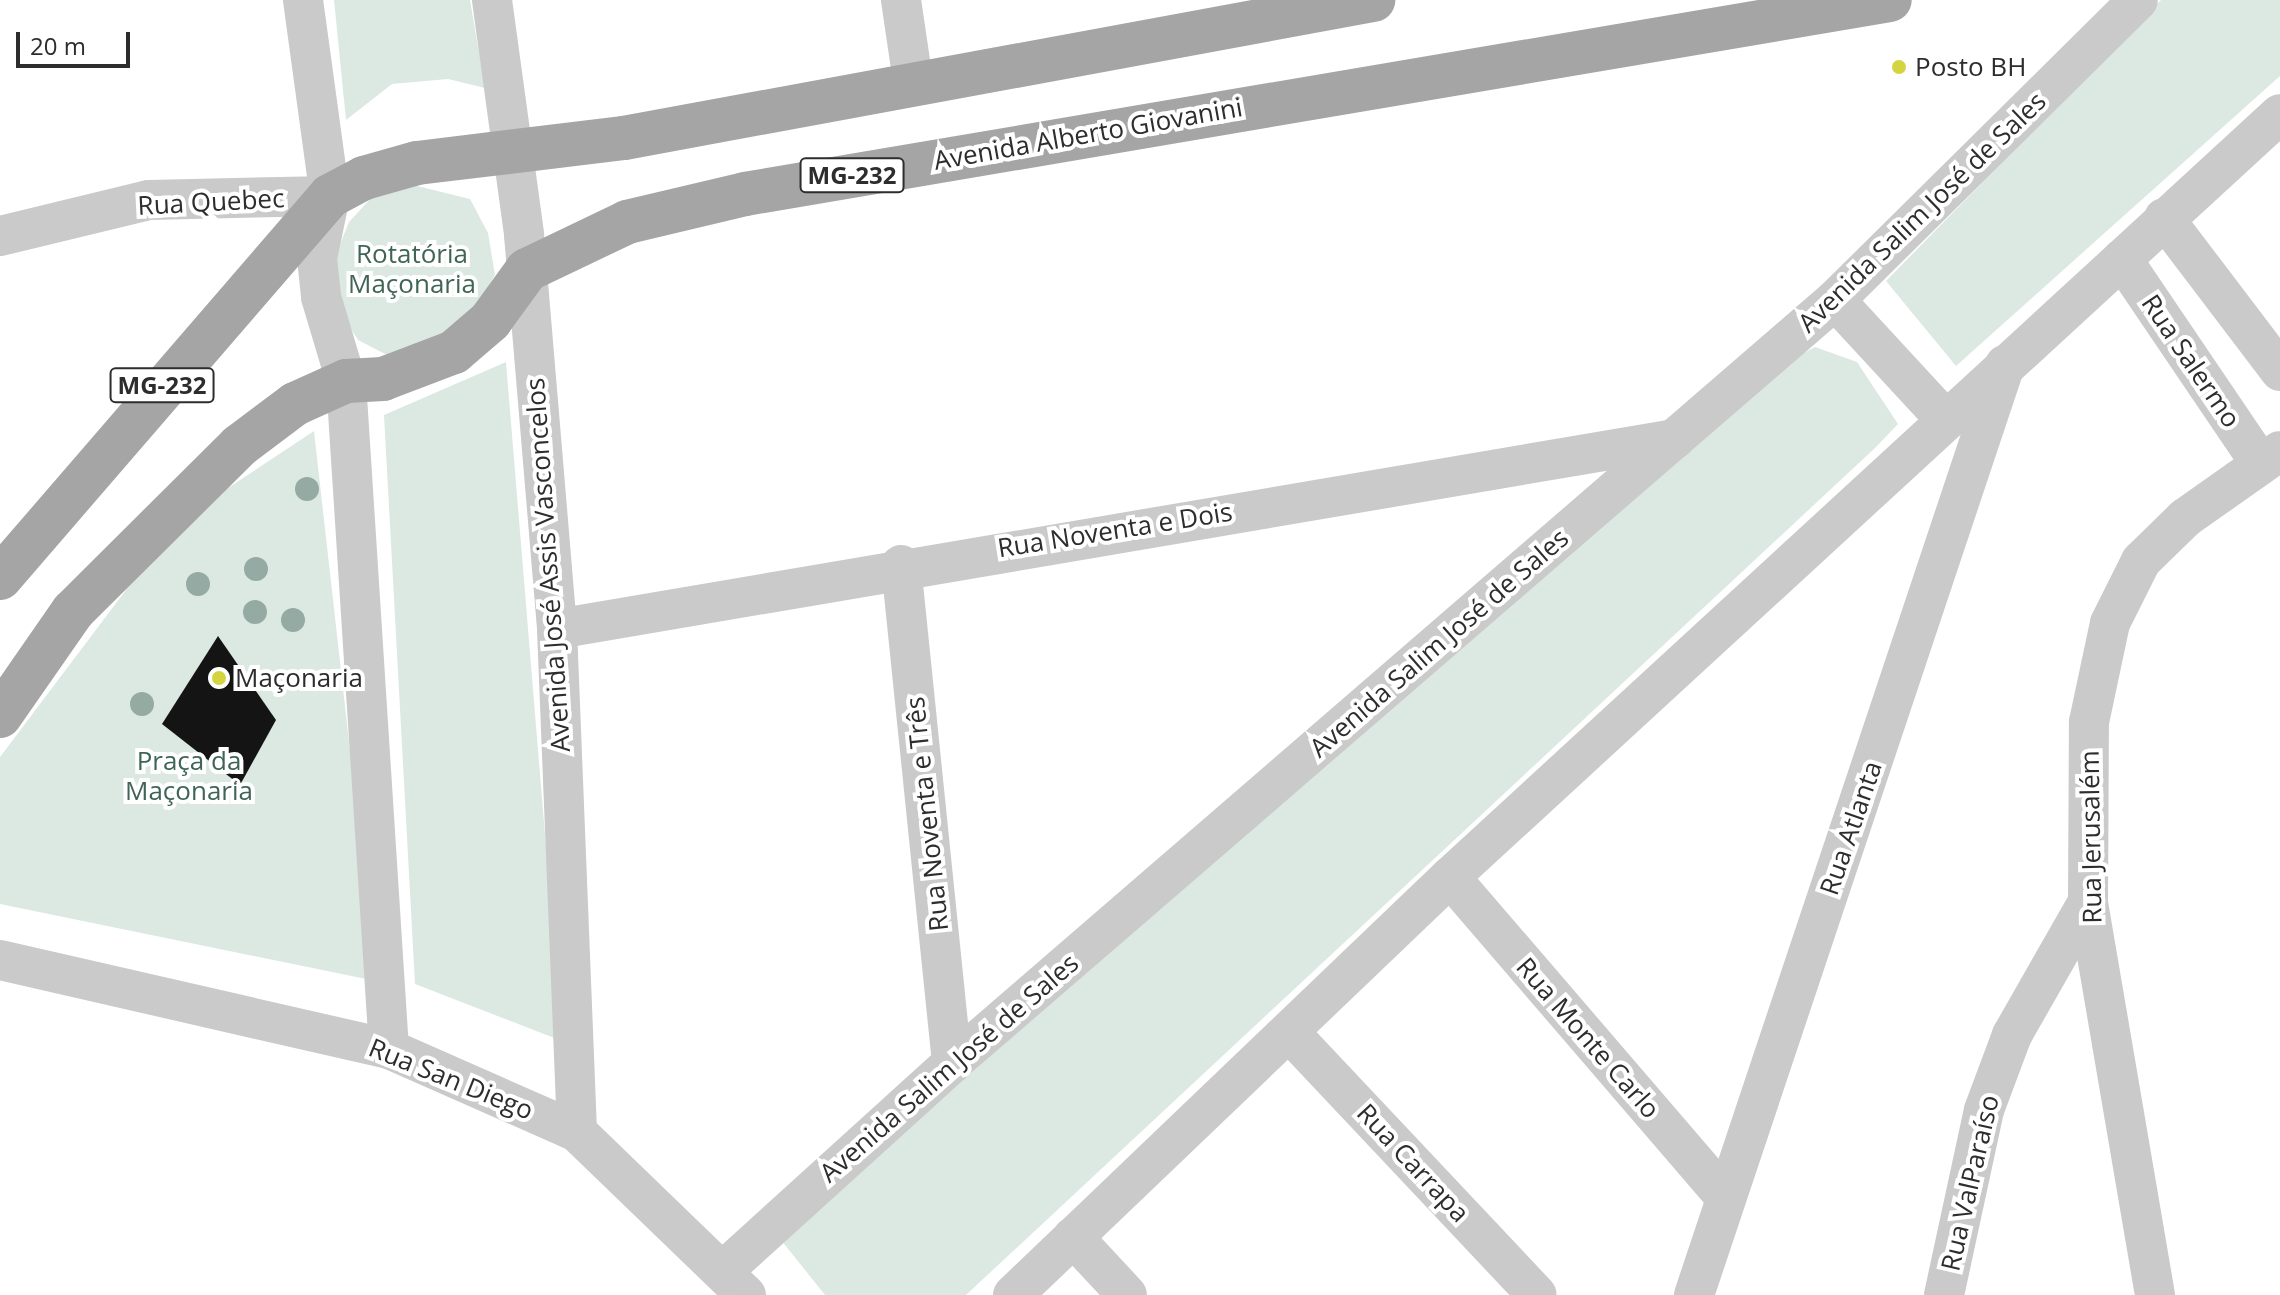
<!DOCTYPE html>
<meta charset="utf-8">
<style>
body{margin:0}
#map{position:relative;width:2280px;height:1295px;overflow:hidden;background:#fff;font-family:"Open Sans",sans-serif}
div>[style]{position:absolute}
.green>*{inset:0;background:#dce9e3}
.building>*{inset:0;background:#141414}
.minor>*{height:40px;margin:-20px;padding:0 20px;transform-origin:20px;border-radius:20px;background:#cacaca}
.major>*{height:44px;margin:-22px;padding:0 22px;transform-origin:22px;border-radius:22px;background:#a5a5a5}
.trees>*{width:24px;height:24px;margin:-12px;border-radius:50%;background:#95aaa2}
.dots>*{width:22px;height:22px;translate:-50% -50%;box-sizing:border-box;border:4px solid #fff;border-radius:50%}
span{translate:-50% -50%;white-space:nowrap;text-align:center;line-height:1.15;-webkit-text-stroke:8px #fff;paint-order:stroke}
.shield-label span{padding:2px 6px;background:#fff;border:2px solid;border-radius:6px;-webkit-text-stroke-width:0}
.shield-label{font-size:24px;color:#2d2d2d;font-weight:700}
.poi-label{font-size:26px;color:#2d2d2d}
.left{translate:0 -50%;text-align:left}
.street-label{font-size:26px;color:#2d2d2d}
.park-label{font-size:26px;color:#3f6556}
.scale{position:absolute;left:16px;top:32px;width:114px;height:36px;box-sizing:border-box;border:4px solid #2d2d2d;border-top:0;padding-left:10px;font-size:24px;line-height:28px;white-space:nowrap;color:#2d2d2d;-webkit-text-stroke:6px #fff;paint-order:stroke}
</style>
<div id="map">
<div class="green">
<div style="clip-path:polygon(334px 0,470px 0,485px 88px,448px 79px,392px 84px,346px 120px)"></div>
<div style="clip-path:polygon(2161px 0,2280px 0,2280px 76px,1956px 366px,1886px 281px)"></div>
<div style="clip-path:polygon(405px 183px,470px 199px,488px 233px,495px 275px,460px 334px,387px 355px,358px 340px,339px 310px,329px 272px,349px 222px,373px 196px)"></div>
<div style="clip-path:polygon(1815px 347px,1857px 362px,1898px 424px,1875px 448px,966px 1295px,825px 1295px,781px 1240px,1775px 368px)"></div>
<div style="clip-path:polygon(506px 362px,562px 1041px,415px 984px,384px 415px)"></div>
<div style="clip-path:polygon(314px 431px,376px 981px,0 904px,0 757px,178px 521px)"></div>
</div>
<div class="building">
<div style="clip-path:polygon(218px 636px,276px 720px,240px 785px,162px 724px)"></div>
</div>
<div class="minor">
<div style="left:303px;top:0;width:198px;rotate:82.2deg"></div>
<div style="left:330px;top:196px;width:63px;rotate:101.8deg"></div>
<div style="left:317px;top:258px;width:39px;rotate:84deg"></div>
<div style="left:321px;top:297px;width:88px;rotate:73.4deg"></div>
<div style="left:346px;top:381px;width:669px;rotate:86.32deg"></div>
<div style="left:492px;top:0;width:237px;rotate:82.2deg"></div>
<div style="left:524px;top:235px;width:395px;rotate:85.2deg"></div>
<div style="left:557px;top:629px;width:503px;rotate:87.72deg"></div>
<div style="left:901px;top:0;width:82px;rotate:81.6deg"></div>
<div style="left:2164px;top:218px;width:192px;rotate:52.8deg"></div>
<div style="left:0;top:236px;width:153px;rotate:-13.6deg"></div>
<div style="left:149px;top:200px;width:181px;rotate:-1.3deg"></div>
<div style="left:2122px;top:259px;width:246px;rotate:55.9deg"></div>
<div style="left:1835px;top:300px;width:162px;rotate:47.3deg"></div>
<div style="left:901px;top:565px;width:501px;rotate:84.15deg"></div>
<div style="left:557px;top:629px;width:1134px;rotate:-9.65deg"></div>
<div style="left:1450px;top:877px;width:423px;rotate:49.3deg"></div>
<div style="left:0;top:960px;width:399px;rotate:12.9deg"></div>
<div style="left:389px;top:1049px;width:206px;rotate:23.8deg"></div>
<div style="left:577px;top:1132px;width:235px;rotate:44deg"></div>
<div style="left:1289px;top:1032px;width:361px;rotate:46.7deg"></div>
<div style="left:1073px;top:1237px;width:79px;rotate:47deg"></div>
<div style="left:724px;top:1270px;width:308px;rotate:-42.2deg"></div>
<div style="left:952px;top:1063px;width:1167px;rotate:-40.83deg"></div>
<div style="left:1835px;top:300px;width:426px;rotate:-44.7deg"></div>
<div style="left:1013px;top:1295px;width:605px;rotate:-43.73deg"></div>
<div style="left:1450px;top:877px;width:1127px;rotate:-42.59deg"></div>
<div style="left:1694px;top:1295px;width:981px;rotate:-71.51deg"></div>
<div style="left:1944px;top:1295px;width:189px;rotate:-77.8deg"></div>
<div style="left:1984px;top:1110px;width:80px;rotate:-69.5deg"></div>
<div style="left:2012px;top:1035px;width:153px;rotate:-60.3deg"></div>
<div style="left:2155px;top:1295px;width:399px;rotate:-99.7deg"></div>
<div style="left:2088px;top:902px;width:180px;rotate:-89.7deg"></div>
<div style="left:2089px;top:722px;width:101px;rotate:-78deg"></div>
<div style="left:2110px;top:623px;width:69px;rotate:-63.4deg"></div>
<div style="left:2141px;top:561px;width:62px;rotate:-44.3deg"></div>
<div style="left:2185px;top:518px;width:116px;rotate:-35.2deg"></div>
</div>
<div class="major">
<div style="left:0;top:578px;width:505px;rotate:-49.18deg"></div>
<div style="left:330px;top:196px;width:38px;rotate:-28deg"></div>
<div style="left:364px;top:178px;width:55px;rotate:-15.8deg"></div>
<div style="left:417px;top:163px;width:209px;rotate:-6.9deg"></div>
<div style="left:624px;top:138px;width:762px;rotate:-10.44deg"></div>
<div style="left:0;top:716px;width:128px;rotate:-55.2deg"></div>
<div style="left:73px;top:611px;width:234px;rotate:-44.8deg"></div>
<div style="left:239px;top:446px;width:70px;rotate:-36.9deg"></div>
<div style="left:295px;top:404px;width:56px;rotate:-24.3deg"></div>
<div style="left:346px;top:381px;width:37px;rotate:-3deg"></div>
<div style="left:383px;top:379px;width:76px;rotate:-20.8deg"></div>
<div style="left:454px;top:352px;width:48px;rotate:-40.7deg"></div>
<div style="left:490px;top:321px;width:63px;rotate:-54deg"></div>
<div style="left:527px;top:270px;width:111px;rotate:-25.6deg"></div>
<div style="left:627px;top:222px;width:121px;rotate:-13.3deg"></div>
<div style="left:745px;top:194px;width:1161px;rotate:-9.62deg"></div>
</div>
<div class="trees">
<div style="left:307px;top:489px"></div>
<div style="left:256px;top:569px"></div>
<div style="left:198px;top:584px"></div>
<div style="left:255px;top:612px"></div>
<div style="left:293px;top:620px"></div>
<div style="left:142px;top:704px"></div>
</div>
<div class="dots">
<div style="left:1899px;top:67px;background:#d4d340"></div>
<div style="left:219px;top:678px;background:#d4d340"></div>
</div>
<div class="shield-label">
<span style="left:852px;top:175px">MG-232</span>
<span style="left:162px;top:385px">MG-232</span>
</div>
<div class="poi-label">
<span class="left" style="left:1915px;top:67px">Posto BH</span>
<span class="left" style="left:235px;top:678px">Maçonaria</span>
</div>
<div class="street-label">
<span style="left:1088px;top:134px;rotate:-10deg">Avenida Alberto Giovanini</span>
<span style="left:211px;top:202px;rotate:-3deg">Rua Quebec</span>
<span style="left:1922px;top:212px;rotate:-44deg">Avenida Salim José de Sales</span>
<span style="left:2191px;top:361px;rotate:56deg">Rua Salermo</span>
<span style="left:1115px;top:530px;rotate:-9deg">Rua Noventa e Dois</span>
<span style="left:548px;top:565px;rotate:-94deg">Avenida José Assis Vasconcelos</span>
<span style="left:1439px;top:643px;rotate:-41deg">Avenida Salim José de Sales</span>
<span style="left:927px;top:814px;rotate:-96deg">Rua Noventa e Três</span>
<span style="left:1851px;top:828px;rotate:-71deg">Rua Atlanta</span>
<span style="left:2091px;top:837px;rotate:-91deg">Rua Jerusalém</span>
<span style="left:1588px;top:1038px;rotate:49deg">Rua Monte Carlo</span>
<span style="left:949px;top:1068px;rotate:-41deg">Avenida Salim José de Sales</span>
<span style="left:451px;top:1079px;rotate:22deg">Rua San Diego</span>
<span style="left:1413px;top:1163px;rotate:47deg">Rua Carrapa</span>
<span style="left:1970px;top:1183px;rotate:-77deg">Rua ValParaíso</span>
</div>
<div class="park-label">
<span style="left:412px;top:269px">Rotatória<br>Maçonaria</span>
<span style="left:189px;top:776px">Praça da<br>Maçonaria</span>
</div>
<div class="scale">20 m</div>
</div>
